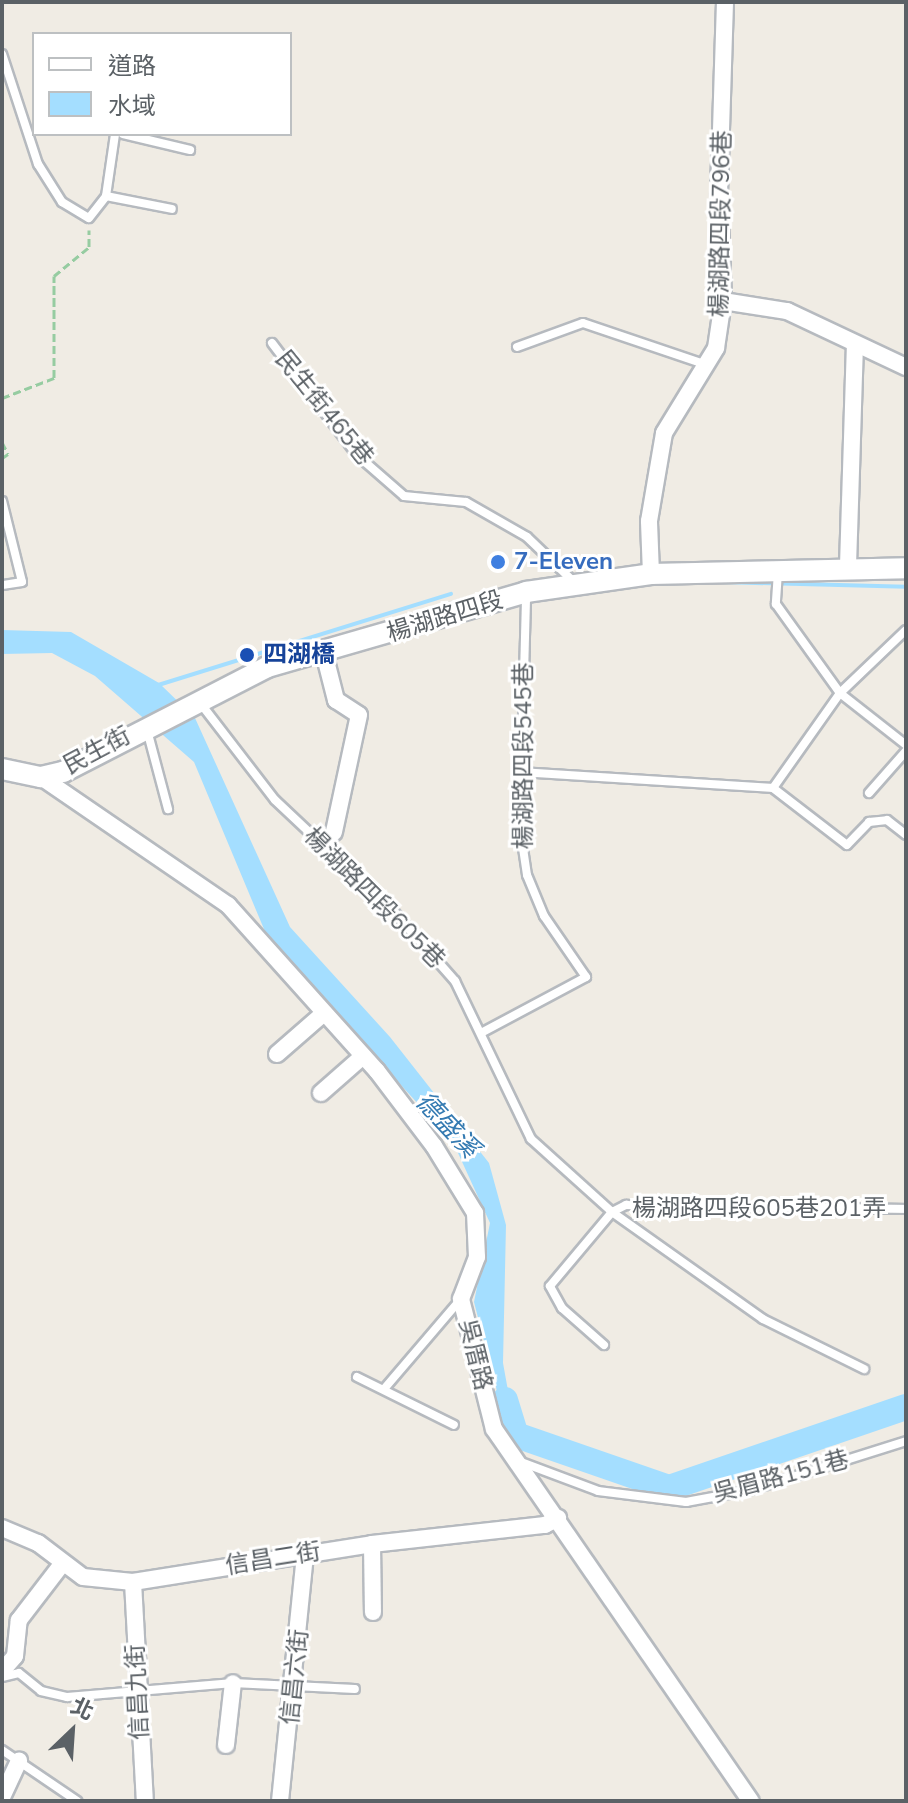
<!DOCTYPE html>
<meta charset="utf-8">
<style>
body{margin:0}
#map{position:relative;width:908px;height:1803px;overflow:hidden;background:#f0ece4;font-family:"Nunito Sans","Noto Sans TC",sans-serif}
div>[style]{position:absolute}
.water>*{inset:0;background:#a4deff}
.stream>*{height:4px;margin:-2px;padding:0 2px;transform-origin:2px;border-radius:2px;background:#a4deff}
.river>*{height:26px;margin:-13px;padding:0 13px;transform-origin:13px;border-radius:13px;background:#a4deff}
.path>*{height:3px;margin-top:-1.5px;transform-origin:0;background:repeating-linear-gradient(90deg,#96cca1 0 8px,transparent 0 12px)}
.roads{filter:drop-shadow(2px 0 #b6babf) drop-shadow(-2px 0 #b6babf) drop-shadow(0 2px #b6babf) drop-shadow(0 -2px #b6babf)}
.service>*{height:8px;margin:-4px;padding:0 4px;transform-origin:4px;border-radius:4px;background:#fff}
.minor>*{height:16px;margin:-8px;padding:0 8px;transform-origin:8px;border-radius:8px;background:#fff}
.tertiary>*{height:20px;margin:-10px;padding:0 10px;transform-origin:10px;border-radius:10px;background:#fff}
.dots>*{width:22px;height:22px;translate:-50% -50%;box-sizing:border-box;border:4px solid #fff;border-radius:50%}
span{translate:-50% -50%;white-space:nowrap;text-align:center;line-height:1.15;-webkit-text-stroke:6px #fff;paint-order:stroke}
.street-label{font-size:24px;color:#5b6166}
.shop-label{font-size:24px;color:#366cbe;font-weight:700}
.left{translate:0 -50%;text-align:left}
.transit-label{font-size:24px;color:#164399;font-weight:700}
.water-label{font-size:26px;color:#357bb2;font-style:italic}
.frame{position:absolute;inset:0;border:4px solid #5b6166;pointer-events:none}
.legend{position:absolute;left:32px;top:32px;width:260px;height:104px;box-sizing:border-box;background:#fff;border:2px solid #bdc0c2;margin:0;padding:10px 14px;list-style:none;font-size:24px;color:#5b6166}
.legend li{display:flex;align-items:center;gap:16px;height:40px}
.legend b{width:40px;border:2px solid #bdc0c2}
.north{position:absolute;left:32px;top:1691px;width:80px;height:80px;-webkit-text-stroke:6px #fff;paint-order:stroke;rotate:25deg;font-size:22px;font-weight:700;line-height:32px;text-align:center;color:#5b6166}
.north::after{content:'';display:block;margin:auto;width:28px;height:36px;background:#5b6166;clip-path:polygon(50% 0,100% 100%,50% 72%,0 100%)}
</style>
<div id="map">
<div class="water">
<div style="clip-path:polygon(2px 630px,71px 632px,159px 683px,195px 718px,290px 927px,390px 1037px,489px 1163px,506px 1225px,503px 1363px,516px 1435px,507px 1430px,474px 1302px,490px 1223px,453px 1142px,269px 941px,194px 762px,95px 676px,52px 653px,2px 654px)"></div>
</div>
<div class="stream">
<div style="left:720px;top:582px;width:186px;rotate:1.5deg"></div>
<div style="left:155px;top:686px;width:310px;rotate:-17.3deg"></div>
</div>
<div class="river">
<div style="left:505px;top:1400px;width:37px;rotate:73deg"></div>
<div style="left:516px;top:1435px;width:162px;rotate:19.1deg"></div>
<div style="left:669px;top:1488px;width:250px;rotate:-18.9deg"></div>
</div>
<div class="path">
<div style="left:2px;top:398px;width:56px;rotate:-21deg"></div>
<div style="left:54px;top:378px;width:102px;rotate:-90deg"></div>
<div style="left:54px;top:276px;width:45px;rotate:-39.6deg"></div>
<div style="left:89px;top:247px;width:17px;rotate:-90deg"></div>
<div style="left:2px;top:442px;width:13px;rotate:63deg"></div>
<div style="left:8px;top:454px;width:7px;rotate:146deg"></div>
</div>
<div class="roads">
<div class="service">
<div style="left:2px;top:54px;width:116px;rotate:71.9deg"></div>
<div style="left:38px;top:164px;width:45px;rotate:57.7deg"></div>
<div style="left:62px;top:202px;width:31px;rotate:31deg"></div>
<div style="left:89px;top:218px;width:28px;rotate:-52deg"></div>
<div style="left:106px;top:196px;width:63px;rotate:-81.7deg"></div>
<div style="left:123px;top:134px;width:69px;rotate:13.4deg"></div>
<div style="left:106px;top:196px;width:67px;rotate:11.1deg"></div>
<div style="left:272px;top:343px;width:141px;rotate:52.8deg"></div>
<div style="left:357px;top:455px;width:62px;rotate:41.1deg"></div>
<div style="left:404px;top:496px;width:62px;rotate:5.5deg"></div>
<div style="left:466px;top:502px;width:70px;rotate:29.8deg"></div>
<div style="left:527px;top:537px;width:66px;rotate:43.8deg"></div>
<div style="left:517px;top:347px;width:70px;rotate:-20deg"></div>
<div style="left:583px;top:323px;width:131px;rotate:18.7deg"></div>
<div style="left:2px;top:501px;width:83px;rotate:76.1deg"></div>
<div style="left:22px;top:582px;width:20px;rotate:171deg"></div>
<div style="left:778px;top:572px;width:32px;rotate:94deg"></div>
<div style="left:776px;top:604px;width:110px;rotate:54.3deg"></div>
<div style="left:840px;top:693px;width:84px;rotate:38.2deg"></div>
<div style="left:201px;top:704px;width:121px;rotate:52.4deg"></div>
<div style="left:275px;top:800px;width:165px;rotate:43.3deg"></div>
<div style="left:395px;top:913px;width:91px;rotate:48.6deg"></div>
<div style="left:455px;top:981px;width:175px;rotate:64.3deg"></div>
<div style="left:531px;top:1139px;width:109px;rotate:42deg"></div>
<div style="left:612px;top:1212px;width:185px;rotate:35.3deg"></div>
<div style="left:763px;top:1319px;width:113px;rotate:26.3deg"></div>
<div style="left:147px;top:730px;width:82px;rotate:75.1deg"></div>
<div style="left:520px;top:772px;width:254px;rotate:3.6deg"></div>
<div style="left:773px;top:788px;width:116px;rotate:-54.8deg"></div>
<div style="left:840px;top:693px;width:91px;rotate:-43.7deg"></div>
<div style="left:773px;top:788px;width:93px;rotate:37.6deg"></div>
<div style="left:847px;top:845px;width:32px;rotate:-46deg"></div>
<div style="left:869px;top:822px;width:18px;rotate:-6deg"></div>
<div style="left:887px;top:820px;width:24px;rotate:38deg"></div>
<div style="left:869px;top:793px;width:56px;rotate:-48.6deg"></div>
<div style="left:481px;top:1033px;width:119px;rotate:-28.1deg"></div>
<div style="left:586px;top:977px;width:74px;rotate:-124.5deg"></div>
<div style="left:544px;top:916px;width:44px;rotate:-112.5deg"></div>
<div style="left:527px;top:875px;width:48px;rotate:-98.5deg"></div>
<div style="left:520px;top:828px;width:235px;rotate:-88.5deg"></div>
<div style="left:604px;top:1345px;width:56px;rotate:-138.6deg"></div>
<div style="left:562px;top:1308px;width:25px;rotate:-119deg"></div>
<div style="left:550px;top:1286px;width:97px;rotate:-50deg"></div>
<div style="left:612px;top:1212px;width:16px;rotate:-27deg"></div>
<div style="left:626px;top:1205px;width:280px;rotate:0.8deg"></div>
<div style="left:357px;top:1377px;width:108px;rotate:26.3deg"></div>
<div style="left:384px;top:1389px;width:118px;rotate:-49.5deg"></div>
<div style="left:521px;top:1462px;width:82px;rotate:20.6deg"></div>
<div style="left:598px;top:1491px;width:89px;rotate:7.1deg"></div>
<div style="left:686px;top:1502px;width:66px;rotate:-10.5deg"></div>
<div style="left:751px;top:1490px;width:163px;rotate:-17.5deg"></div>
<div style="left:2px;top:1677px;width:17px;rotate:-13deg"></div>
<div style="left:19px;top:1673px;width:28px;rotate:39deg"></div>
<div style="left:41px;top:1691px;width:27px;rotate:13deg"></div>
<div style="left:67px;top:1697px;width:167px;rotate:-4.8deg"></div>
<div style="left:233px;top:1683px;width:122px;rotate:2.8deg"></div>
<div style="left:2px;top:1750px;width:91px;rotate:34.2deg"></div>
</div>
<div class="minor">
<div style="left:723px;top:301px;width:65px;rotate:8.9deg"></div>
<div style="left:787px;top:311px;width:132px;rotate:25.2deg"></div>
<div style="left:848px;top:566px;width:220px;rotate:-88.2deg"></div>
<div style="left:651px;top:574px;width:53px;rotate:-92.2deg"></div>
<div style="left:649px;top:521px;width:89px;rotate:-80.3deg"></div>
<div style="left:664px;top:433px;width:100px;rotate:-58.5deg"></div>
<div style="left:716px;top:348px;width:48px;rotate:-81.5deg"></div>
<div style="left:723px;top:301px;width:108px;rotate:-92.1deg"></div>
<div style="left:719px;top:193px;width:191px;rotate:-88.2deg"></div>
<div style="left:324px;top:653px;width:49px;rotate:75.7deg"></div>
<div style="left:336px;top:700px;width:27px;rotate:33deg"></div>
<div style="left:359px;top:715px;width:120px;rotate:102.1deg"></div>
<div style="left:41px;top:777px;width:227px;rotate:34.4deg"></div>
<div style="left:228px;top:905px;width:223px;rotate:48.1deg"></div>
<div style="left:377px;top:1071px;width:94px;rotate:52.8deg"></div>
<div style="left:434px;top:1146px;width:79px;rotate:58.5deg"></div>
<div style="left:475px;top:1213px;width:44px;rotate:87.4deg"></div>
<div style="left:477px;top:1257px;width:45px;rotate:110.9deg"></div>
<div style="left:461px;top:1299px;width:134px;rotate:75.8deg"></div>
<div style="left:494px;top:1429px;width:452px;rotate:55.4deg"></div>
<div style="left:277px;top:1054px;width:62px;rotate:-41.1deg"></div>
<div style="left:321px;top:1093px;width:56px;rotate:-41.4deg"></div>
<div style="left:2px;top:1528px;width:39px;rotate:23deg"></div>
<div style="left:38px;top:1543px;width:56px;rotate:37.1deg"></div>
<div style="left:83px;top:1577px;width:50px;rotate:5.7deg"></div>
<div style="left:133px;top:1582px;width:242px;rotate:-9deg"></div>
<div style="left:372px;top:1544px;width:174px;rotate:-6.3deg"></div>
<div style="left:545px;top:1525px;width:15px;rotate:-28deg"></div>
<div style="left:372px;top:1544px;width:68px;rotate:89.2deg"></div>
<div style="left:133px;top:1582px;width:219px;rotate:86.9deg"></div>
<div style="left:2px;top:1671px;width:20px;rotate:-49deg"></div>
<div style="left:15px;top:1656px;width:36px;rotate:-84deg"></div>
<div style="left:19px;top:1620px;width:71px;rotate:-52.5deg"></div>
<div style="left:226px;top:1745px;width:62px;rotate:-83.6deg"></div>
<div style="left:3px;top:1795px;width:38px;rotate:-65deg"></div>
<div style="left:280px;top:1801px;width:249px;rotate:-84.2deg"></div>
</div>
<div class="tertiary">
<div style="left:2px;top:769px;width:40px;rotate:12deg"></div>
<div style="left:41px;top:777px;width:23px;rotate:-13deg"></div>
<div style="left:63px;top:772px;width:229px;rotate:-27.2deg"></div>
<div style="left:267px;top:667px;width:270px;rotate:-16.1deg"></div>
<div style="left:526px;top:592px;width:126px;rotate:-8.2deg"></div>
<div style="left:651px;top:574px;width:255px;rotate:-1.3deg"></div>
</div>
</div>
<div class="dots">
<div style="left:498px;top:562px;background:#3f7fe0"></div>
<div style="left:247px;top:655px;background:#1a4fb4"></div>
</div>
<div class="street-label">
<span style="left:721px;top:224px;rotate:-89deg">楊湖路四段796巷</span>
<span style="left:324px;top:408px;rotate:51deg">民生街465巷</span>
<span style="left:445px;top:617px;rotate:-17deg">楊湖路四段</span>
<span style="left:97px;top:751px;rotate:-28deg">民生街</span>
<span style="left:524px;top:756px;rotate:-90deg">楊湖路四段545巷</span>
<span style="left:374px;top:898px;rotate:45deg">楊湖路四段605巷</span>
<span style="left:759px;top:1209px">楊湖路四段605巷201弄</span>
<span style="left:475px;top:1355px;rotate:76deg">吳厝路</span>
<span style="left:781px;top:1477px;rotate:-15deg">吳眉路151巷</span>
<span style="left:273px;top:1559px;rotate:-9deg">信昌二街</span>
<span style="left:295px;top:1677px;rotate:-84deg">信昌六街</span>
<span style="left:138px;top:1692px;rotate:-93deg">信昌九街</span>
</div>
<div class="shop-label">
<span class="left" style="left:514px;top:562px">7-Eleven</span>
</div>
<div class="transit-label">
<span class="left" style="left:263px;top:655px">四湖橋</span>
</div>
<div class="water-label">
<span style="left:447px;top:1125px;rotate:47deg">德盛溪</span>
</div>
<div class="frame"></div>
<ul class="legend">
<li><b style="height:10px;background:#fff"></b>道路</li>
<li><b style="height:22px;background:#a4deff"></b>水域</li>
</ul>
<div class="north">北</div>
</div>
